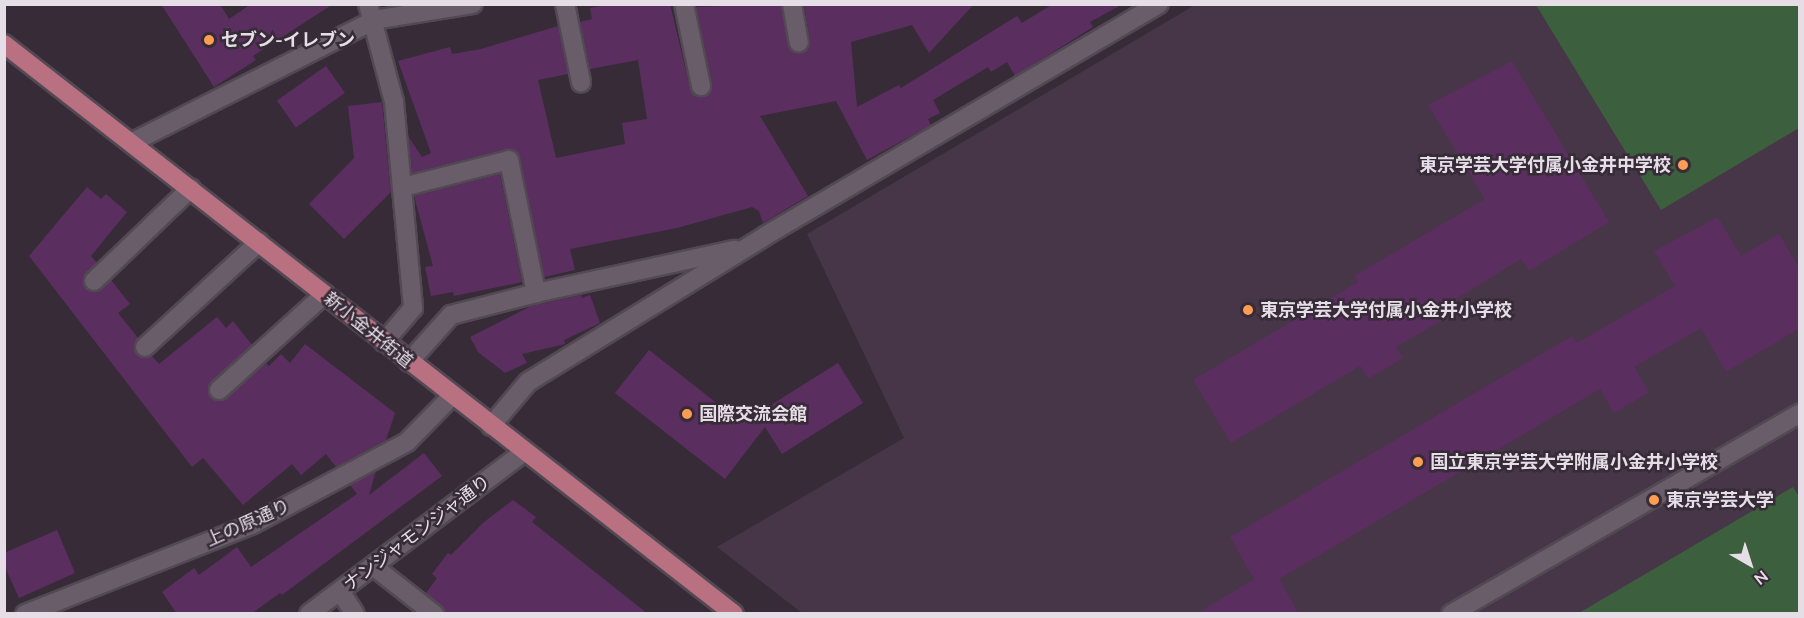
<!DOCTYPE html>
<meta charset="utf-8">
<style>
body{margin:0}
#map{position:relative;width:1804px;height:618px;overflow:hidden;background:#372b38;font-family:Mulish,"Noto Sans JP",sans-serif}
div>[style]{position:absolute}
.built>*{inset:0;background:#463647}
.green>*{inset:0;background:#3c5f3e}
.building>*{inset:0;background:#5b2e60;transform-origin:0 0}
.roads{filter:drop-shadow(2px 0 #524953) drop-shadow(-2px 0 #524953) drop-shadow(0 2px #524953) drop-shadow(0 -2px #524953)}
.minor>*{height:18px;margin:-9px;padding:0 9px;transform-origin:9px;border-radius:9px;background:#695d6a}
.major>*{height:18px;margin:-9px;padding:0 9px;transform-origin:9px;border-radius:9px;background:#b97081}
.dots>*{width:16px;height:16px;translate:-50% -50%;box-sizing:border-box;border:3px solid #372b38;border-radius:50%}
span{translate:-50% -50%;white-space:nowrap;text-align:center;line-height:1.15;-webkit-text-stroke:5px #372b38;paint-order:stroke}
.poi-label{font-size:18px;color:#e6dee6;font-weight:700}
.left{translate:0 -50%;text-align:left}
.right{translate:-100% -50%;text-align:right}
.street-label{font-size:18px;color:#e6dee6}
.frame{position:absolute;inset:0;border:6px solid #e6dee6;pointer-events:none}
.north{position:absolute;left:1720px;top:534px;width:60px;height:60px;-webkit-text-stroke:4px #372b38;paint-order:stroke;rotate:141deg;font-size:16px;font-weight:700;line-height:24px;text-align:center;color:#e6dee6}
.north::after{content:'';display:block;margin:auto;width:21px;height:27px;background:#e6dee6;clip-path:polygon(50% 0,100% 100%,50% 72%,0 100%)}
</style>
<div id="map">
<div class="built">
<div style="clip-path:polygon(1195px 5px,1799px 5px,1799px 613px,802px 613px,717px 547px,904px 438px,807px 234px)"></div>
</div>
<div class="green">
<div style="clip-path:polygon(1536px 5px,1799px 5px,1799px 128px,1661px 210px)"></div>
<div style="clip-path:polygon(1793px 487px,1800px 498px,1799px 613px,1579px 613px)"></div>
</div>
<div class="building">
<div style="clip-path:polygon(161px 4px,220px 4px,229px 19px,251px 4px,333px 4px,253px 56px,256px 60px,214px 87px)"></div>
<div style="clip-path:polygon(611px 4px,670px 4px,690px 88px,703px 97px,709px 94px,712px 84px,696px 7px,781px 4px,788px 45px,800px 53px,807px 50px,810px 41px,804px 4px,974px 4px,929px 53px,912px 25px,851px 42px,857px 107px,899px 85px,901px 88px,1017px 16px,1022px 23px,1053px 4px,1123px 4px,1090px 22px,1093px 27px,1015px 76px,1007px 62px,991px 72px,988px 67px,933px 100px,940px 113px,928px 119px,931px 125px,867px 160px,836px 101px,760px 116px,808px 196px,763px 223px,759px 211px,752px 207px,677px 228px,570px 249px,575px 270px,544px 277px,517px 152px,506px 149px,412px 173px,408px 136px,422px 157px,431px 153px,398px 61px,450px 47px,452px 54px,481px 49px,558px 26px,568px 74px,538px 80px,556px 158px,625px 144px,622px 123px,647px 119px,638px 60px,590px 69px,580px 22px,592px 19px,590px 8px)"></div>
<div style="clip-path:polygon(1512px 61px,1609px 222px,1529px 271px,1521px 259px,1456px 299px,1462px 309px,1396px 347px,1403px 358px,1368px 379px,1360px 366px,1231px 443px,1193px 380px,1358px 282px,1354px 276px,1485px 199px,1428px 105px)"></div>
<div style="left:326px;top:66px;width:33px;height:60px;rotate:55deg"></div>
<div style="clip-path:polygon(382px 102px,391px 192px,344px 239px,309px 204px,354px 158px,348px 106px)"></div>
<div style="clip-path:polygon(500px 174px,522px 282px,454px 296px,453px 292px,431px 296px,425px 267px,433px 266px,414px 196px)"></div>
<div style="clip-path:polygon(87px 187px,101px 199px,106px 194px,127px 212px,91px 256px,97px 263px,86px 273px,83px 283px,86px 289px,96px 292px,111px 280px,130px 304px,118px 313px,138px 338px,134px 344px,137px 355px,152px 356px,159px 364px,217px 317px,226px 328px,233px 321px,252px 345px,209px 386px,210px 397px,221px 401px,266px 363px,269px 366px,281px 354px,290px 363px,305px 344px,395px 413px,386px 440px,336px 467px,326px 454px,301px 475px,292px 464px,243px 505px,203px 458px,192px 467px,29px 256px)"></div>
<div style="clip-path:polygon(1718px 217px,1741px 256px,1779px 234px,1800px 269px,1800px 328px,1726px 372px,1701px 328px,1634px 367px,1649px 392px,1614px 413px,1600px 389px,1279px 579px,1299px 614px,1196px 614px,1254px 579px,1230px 537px,1572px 336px,1577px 343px,1675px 286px,1654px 251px)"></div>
<div style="clip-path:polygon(581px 295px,582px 298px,590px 295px,600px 323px,564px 340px,565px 344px,522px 354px,527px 363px,505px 373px,478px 352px,470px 337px,531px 306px)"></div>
<div style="clip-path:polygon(649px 350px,742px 423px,838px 363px,863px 403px,782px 454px,765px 427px,725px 479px,615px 393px)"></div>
<div style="clip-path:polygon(424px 453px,442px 476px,282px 595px,280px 593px,251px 614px,177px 614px,162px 592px,194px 568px,199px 575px,237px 547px,251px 567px,357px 494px,350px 485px,376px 471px,369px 495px)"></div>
<div style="clip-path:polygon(513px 500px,536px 517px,532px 522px,648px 614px,445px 614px,426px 593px,437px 578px,432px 574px,448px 553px,451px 555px,484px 522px)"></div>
<div style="clip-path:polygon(57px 530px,75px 573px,19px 598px,4px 565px,4px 553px)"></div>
</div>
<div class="roads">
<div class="minor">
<div style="left:368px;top:4px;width:101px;rotate:75.1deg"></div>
<div style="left:394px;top:102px;width:207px;rotate:84.7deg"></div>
<div style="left:413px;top:308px;width:45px;rotate:130.5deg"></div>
<div style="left:565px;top:4px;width:80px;rotate:78.4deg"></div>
<div style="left:684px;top:4px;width:84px;rotate:78.3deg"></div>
<div style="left:792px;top:4px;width:39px;rotate:80deg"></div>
<div style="left:133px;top:142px;width:270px;rotate:-26.8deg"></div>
<div style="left:374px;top:20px;width:100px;rotate:-9.2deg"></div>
<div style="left:403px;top:187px;width:109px;rotate:-14.3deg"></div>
<div style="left:509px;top:160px;width:136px;rotate:78.5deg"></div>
<div style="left:94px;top:281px;width:134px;rotate:-43.8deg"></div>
<div style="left:145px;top:347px;width:155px;rotate:-42.6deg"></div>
<div style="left:409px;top:362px;width:63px;rotate:-48.2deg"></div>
<div style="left:451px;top:315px;width:88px;rotate:-14.5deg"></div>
<div style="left:536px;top:293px;width:203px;rotate:-12.3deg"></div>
<div style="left:219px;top:390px;width:143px;rotate:-42.2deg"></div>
<div style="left:491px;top:426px;width:57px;rotate:-49.9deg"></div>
<div style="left:528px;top:382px;width:278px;rotate:-31.6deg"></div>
<div style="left:765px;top:236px;width:457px;rotate:-30.5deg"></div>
<div style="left:373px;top:566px;width:78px;rotate:38.2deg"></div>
<div style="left:340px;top:591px;width:27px;rotate:57deg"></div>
<div style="left:25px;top:614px;width:245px;rotate:-21.5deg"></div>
<div style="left:253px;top:524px;width:174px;rotate:-28deg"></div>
<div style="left:407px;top:442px;width:63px;rotate:-45.6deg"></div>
<div style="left:309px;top:614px;width:269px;rotate:-37deg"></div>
<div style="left:1451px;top:614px;width:403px;rotate:-29.9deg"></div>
</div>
<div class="major">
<div style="left:4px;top:44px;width:926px;rotate:37.98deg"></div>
</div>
</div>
<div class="dots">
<div style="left:209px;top:40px;background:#fd9d54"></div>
<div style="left:1683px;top:165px;background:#fd9d54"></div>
<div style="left:1248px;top:310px;background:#fd9d54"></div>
<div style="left:687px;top:414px;background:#fd9d54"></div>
<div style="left:1418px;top:462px;background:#fd9d54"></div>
<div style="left:1654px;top:500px;background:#fd9d54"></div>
</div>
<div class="poi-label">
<span class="left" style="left:221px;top:40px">セブン-イレブン</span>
<span class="right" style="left:1671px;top:165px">東京学芸大学付属小金井中学校</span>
<span class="left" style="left:1260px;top:310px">東京学芸大学付属小金井小学校</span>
<span class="left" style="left:699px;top:414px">国際交流会館</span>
<span class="left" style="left:1430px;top:462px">国立東京学芸大学附属小金井小学校</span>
<span class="left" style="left:1666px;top:500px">東京学芸大学</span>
</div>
<div class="street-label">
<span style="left:368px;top:330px;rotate:39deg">新小金井街道</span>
<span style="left:248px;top:523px;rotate:-24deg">上の原通り</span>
<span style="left:417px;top:533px;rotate:-37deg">ナンジャモンジャ通り</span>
</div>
<div class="frame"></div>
<div class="north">N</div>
</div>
